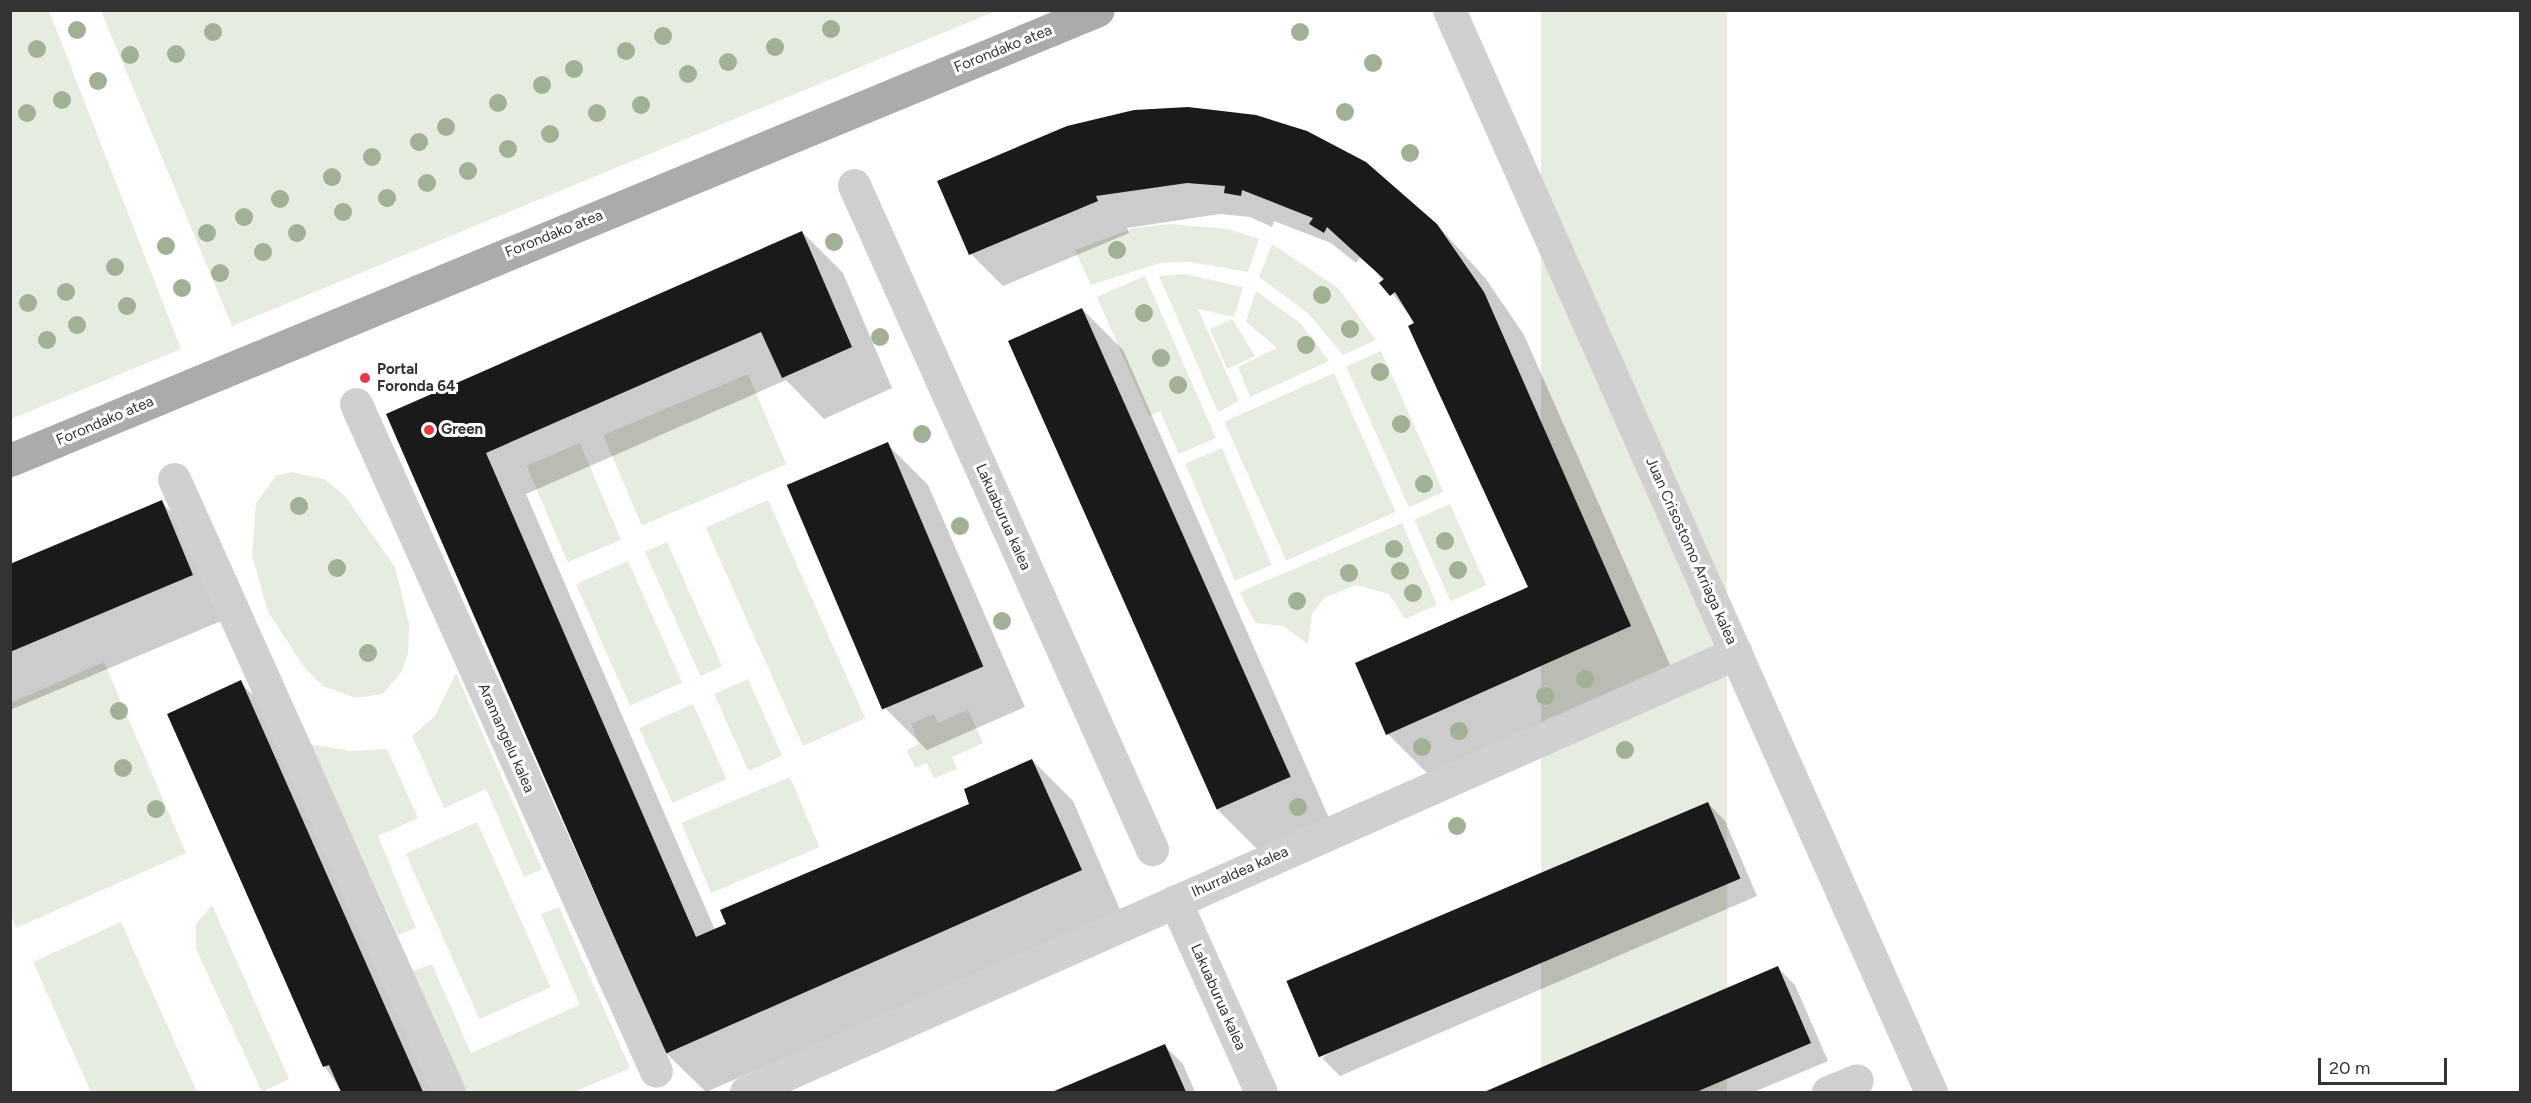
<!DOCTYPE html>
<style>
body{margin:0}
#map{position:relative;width:2531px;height:1103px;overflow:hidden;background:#fff;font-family:Figtree,sans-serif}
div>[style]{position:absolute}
.green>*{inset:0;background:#e6ecdf;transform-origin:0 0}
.shadow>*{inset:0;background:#0003}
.building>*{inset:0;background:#1a1a1a;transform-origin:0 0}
.street>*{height:33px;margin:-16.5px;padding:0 16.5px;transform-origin:16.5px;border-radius:16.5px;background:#d0d0d0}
.primary>*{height:33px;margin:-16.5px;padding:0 16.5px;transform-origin:16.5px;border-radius:16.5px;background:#ababab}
.trees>*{width:18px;height:18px;margin:-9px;border-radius:50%;background:#a2b095}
.dots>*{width:16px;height:16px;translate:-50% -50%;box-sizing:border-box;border:3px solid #fff;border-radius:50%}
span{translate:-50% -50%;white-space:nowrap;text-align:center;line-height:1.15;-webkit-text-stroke:6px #fff;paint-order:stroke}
.street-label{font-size:15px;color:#333}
.poi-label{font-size:15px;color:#333;font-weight:700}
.left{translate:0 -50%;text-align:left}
.frame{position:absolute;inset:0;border:12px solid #333;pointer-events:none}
.scale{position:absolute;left:2318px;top:1058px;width:129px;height:27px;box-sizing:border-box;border:3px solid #333;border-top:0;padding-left:8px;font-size:18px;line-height:21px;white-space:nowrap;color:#333;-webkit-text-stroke:4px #fff;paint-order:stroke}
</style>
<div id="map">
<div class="green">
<div style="clip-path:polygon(11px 10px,49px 11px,181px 349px,11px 419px)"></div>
<div style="clip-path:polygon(101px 11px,996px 11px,232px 326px)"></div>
<div style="left:1541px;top:11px;width:186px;height:1183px"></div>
<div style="clip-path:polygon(1169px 224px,1228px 229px,1259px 239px,1248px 272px,1191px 262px,1160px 263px,1091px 285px,1075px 250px,1134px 228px)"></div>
<div style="clip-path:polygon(1272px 244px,1338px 288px,1376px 340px,1343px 355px,1308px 313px,1259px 277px)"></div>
<div style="clip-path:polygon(1185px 274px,1243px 287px,1234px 317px,1198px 309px,1239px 401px,1218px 412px,1159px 276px)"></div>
<div style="clip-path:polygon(1145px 276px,1216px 438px,1179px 454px,1160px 411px,1149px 416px,1097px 297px)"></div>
<div style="clip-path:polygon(1256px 291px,1300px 323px,1329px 361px,1250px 397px,1238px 367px,1277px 348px,1246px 322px)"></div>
<div style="clip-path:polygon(1232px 319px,1255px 356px,1227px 369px,1210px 329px)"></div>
<div style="left:1381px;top:351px;width:154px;height:38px;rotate:66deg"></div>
<div style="left:1334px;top:373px;width:152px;height:120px;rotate:66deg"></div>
<div style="left:748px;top:374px;width:98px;height:157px;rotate:67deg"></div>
<div style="left:580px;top:443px;width:105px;height:58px;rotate:67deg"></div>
<div style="left:1222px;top:448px;width:127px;height:40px;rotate:67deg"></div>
<div style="clip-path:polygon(291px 472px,324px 479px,345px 496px,395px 567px,409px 624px,408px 653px,402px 671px,383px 694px,356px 698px,323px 686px,304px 667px,268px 612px,252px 556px,256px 503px,276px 476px)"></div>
<div style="left:768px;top:500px;width:239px;height:68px;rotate:66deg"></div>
<div style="left:1450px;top:504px;width:89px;height:39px;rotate:66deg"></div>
<div style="clip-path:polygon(1402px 523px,1437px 605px,1405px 619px,1389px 594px,1356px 585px,1324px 598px,1312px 614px,1308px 644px,1283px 626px,1255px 623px,1240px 592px)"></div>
<div style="left:667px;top:542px;width:136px;height:24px;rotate:66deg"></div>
<div style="left:628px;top:561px;width:133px;height:57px;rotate:66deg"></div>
<div style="clip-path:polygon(104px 662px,186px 853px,16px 928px,10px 914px,11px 703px)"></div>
<div style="clip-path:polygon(456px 673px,542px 869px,524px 877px,486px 789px,444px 808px,412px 736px,435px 716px)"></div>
<div style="left:748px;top:679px;width:84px;height:37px;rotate:66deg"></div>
<div style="left:693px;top:704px;width:82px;height:59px;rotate:66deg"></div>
<div style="clip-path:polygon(968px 710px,983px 743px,952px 757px,957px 769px,934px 778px,927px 763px,915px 768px,907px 750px,919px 744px,911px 724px,934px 714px,938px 723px)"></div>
<div style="clip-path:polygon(310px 744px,352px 751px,387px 749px,418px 818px,378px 836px,416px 928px,398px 935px)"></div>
<div style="left:790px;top:777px;width:76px;height:118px;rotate:67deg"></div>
<div style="left:477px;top:822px;width:181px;height:78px;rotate:66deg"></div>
<div style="clip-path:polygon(212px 905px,289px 1079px,262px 1092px,196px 949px,196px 924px)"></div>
<div style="clip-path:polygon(559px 907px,630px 1068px,574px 1092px,466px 1092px,413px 971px,432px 964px,471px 1053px,580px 1005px,541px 914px)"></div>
<div style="clip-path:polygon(121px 922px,197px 1092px,91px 1092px,33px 962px)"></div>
</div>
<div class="shadow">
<div style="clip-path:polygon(1366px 163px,1441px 229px,1486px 279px,1524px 335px,1671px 667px,1429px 775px,1388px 734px,1530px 587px,1416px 324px,1373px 268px,1360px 258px,1356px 263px,1331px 243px,1274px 221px,1272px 227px,1250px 217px,1220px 214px,1127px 228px,1129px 233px,1003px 286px,971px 254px,939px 181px)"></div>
<div style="clip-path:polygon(802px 232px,843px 273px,892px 388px,824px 419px,786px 380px,526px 494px,715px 930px,971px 805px,1032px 760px,1073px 801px,1121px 912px,706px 1092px,666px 1053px,388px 415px)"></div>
<div style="clip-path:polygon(1082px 309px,1123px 350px,1329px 818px,1258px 850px,1217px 809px)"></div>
<div style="clip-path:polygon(887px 444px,928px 485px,1025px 707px,927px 750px,886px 709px)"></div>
<div style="clip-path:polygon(161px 502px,202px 543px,233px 616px,10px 710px,10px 566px)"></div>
<div style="clip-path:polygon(240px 682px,281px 723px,445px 1092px,342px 1092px,325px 1067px,169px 714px)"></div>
<div style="clip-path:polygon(1708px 803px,1725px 821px,1757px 896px,1340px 1076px,1322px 1058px)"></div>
<div style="clip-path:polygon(1778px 968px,1795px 985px,1828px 1061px,1754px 1092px,1488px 1092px)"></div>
<div style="clip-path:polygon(1165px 1046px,1183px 1064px,1195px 1092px,1056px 1092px)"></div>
</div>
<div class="building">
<div style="clip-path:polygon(1188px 107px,1256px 115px,1307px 131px,1366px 162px,1437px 224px,1484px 292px,1631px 626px,1386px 735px,1355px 663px,1528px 587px,1408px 326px,1414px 323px,1395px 292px,1390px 296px,1379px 283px,1384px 279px,1327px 227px,1324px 233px,1309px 224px,1313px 218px,1242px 190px,1241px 196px,1224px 193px,1225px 186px,1187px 183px,1096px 196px,1098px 201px,969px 255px,937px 181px,1067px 126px,1134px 110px)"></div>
<div style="clip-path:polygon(802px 231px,852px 347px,782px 378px,761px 332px,486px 453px,696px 937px,726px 924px,720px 910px,969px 804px,964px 789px,1032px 759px,1082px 870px,665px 1054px,386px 414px)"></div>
<div style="left:1082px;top:308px;width:513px;height:81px;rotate:66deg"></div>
<div style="left:888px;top:442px;width:244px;height:110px;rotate:67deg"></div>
<div style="clip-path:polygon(162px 500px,193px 575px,10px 652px,10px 564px)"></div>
<div style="clip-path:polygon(241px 680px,338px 900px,423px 1092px,341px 1092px,329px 1065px,323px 1067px,264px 933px,167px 714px)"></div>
<div style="left:1708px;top:802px;width:83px;height:458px;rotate:67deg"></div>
<div style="clip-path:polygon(1778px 966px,1811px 1043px,1696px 1092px,1484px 1092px)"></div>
<div style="clip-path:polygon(1165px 1044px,1186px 1092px,1052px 1092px)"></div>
</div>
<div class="street">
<div style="left:1449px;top:10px;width:1185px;rotate:65.99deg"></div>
<div style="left:854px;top:185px;width:728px;rotate:65.83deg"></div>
<div style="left:356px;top:404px;width:731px;rotate:65.78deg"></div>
<div style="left:174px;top:479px;width:672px;rotate:65.84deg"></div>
<div style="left:1175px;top:901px;width:209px;rotate:65.8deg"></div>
<div style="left:746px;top:1092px;width:1083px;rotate:-23.91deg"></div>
<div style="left:1828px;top:1092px;width:31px;rotate:-22deg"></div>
</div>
<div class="primary">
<div style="left:10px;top:460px;width:1177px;rotate:-22.47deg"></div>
</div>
<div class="trees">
<div style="left:831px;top:29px"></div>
<div style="left:77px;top:30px"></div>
<div style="left:213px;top:32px"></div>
<div style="left:1300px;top:32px"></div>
<div style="left:663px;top:36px"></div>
<div style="left:775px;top:47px"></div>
<div style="left:37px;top:49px"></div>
<div style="left:626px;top:51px"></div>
<div style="left:176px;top:54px"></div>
<div style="left:130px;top:55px"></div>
<div style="left:728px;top:62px"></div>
<div style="left:1373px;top:63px"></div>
<div style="left:574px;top:69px"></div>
<div style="left:688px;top:74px"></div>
<div style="left:98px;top:81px"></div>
<div style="left:542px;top:85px"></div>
<div style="left:62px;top:100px"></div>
<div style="left:498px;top:103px"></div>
<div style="left:641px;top:105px"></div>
<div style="left:1345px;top:112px"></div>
<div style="left:27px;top:113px"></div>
<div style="left:597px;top:113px"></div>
<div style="left:446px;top:127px"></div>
<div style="left:550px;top:134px"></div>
<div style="left:419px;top:142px"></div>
<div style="left:508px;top:149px"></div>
<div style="left:1410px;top:153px"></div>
<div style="left:372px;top:157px"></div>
<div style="left:468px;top:171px"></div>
<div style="left:332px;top:177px"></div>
<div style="left:427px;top:183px"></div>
<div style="left:387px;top:198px"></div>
<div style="left:280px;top:199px"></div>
<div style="left:343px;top:212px"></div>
<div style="left:244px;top:217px"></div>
<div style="left:207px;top:233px"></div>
<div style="left:297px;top:233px"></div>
<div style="left:834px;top:242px"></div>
<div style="left:166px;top:246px"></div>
<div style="left:1117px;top:250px"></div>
<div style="left:263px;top:252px"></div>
<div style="left:115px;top:267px"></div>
<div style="left:220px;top:273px"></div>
<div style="left:182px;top:288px"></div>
<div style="left:66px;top:292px"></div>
<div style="left:1322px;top:295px"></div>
<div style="left:28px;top:303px"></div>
<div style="left:127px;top:306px"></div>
<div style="left:1144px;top:313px"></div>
<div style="left:77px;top:325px"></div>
<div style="left:1350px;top:329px"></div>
<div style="left:880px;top:337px"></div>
<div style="left:47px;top:340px"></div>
<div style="left:1306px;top:345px"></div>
<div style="left:1161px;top:358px"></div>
<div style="left:1380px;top:372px"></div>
<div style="left:1178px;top:385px"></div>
<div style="left:1401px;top:424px"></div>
<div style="left:922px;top:434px"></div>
<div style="left:1424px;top:484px"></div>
<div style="left:299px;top:506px"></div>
<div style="left:960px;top:526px"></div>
<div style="left:1445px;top:541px"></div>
<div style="left:1394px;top:549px"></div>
<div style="left:337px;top:568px"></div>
<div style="left:1458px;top:570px"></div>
<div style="left:1400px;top:571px"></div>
<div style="left:1349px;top:573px"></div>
<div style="left:1413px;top:593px"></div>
<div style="left:1297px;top:601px"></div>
<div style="left:1002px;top:621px"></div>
<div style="left:368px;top:653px"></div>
<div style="left:1585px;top:679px"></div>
<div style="left:1545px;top:696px"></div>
<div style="left:119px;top:711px"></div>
<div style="left:1459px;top:731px"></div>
<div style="left:1422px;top:747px"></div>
<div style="left:1625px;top:750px"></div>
<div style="left:123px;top:768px"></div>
<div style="left:1298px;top:807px"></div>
<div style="left:156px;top:809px"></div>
<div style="left:1457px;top:826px"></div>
</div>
<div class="dots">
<div style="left:365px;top:378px;background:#e63946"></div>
<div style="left:429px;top:430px;background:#e63946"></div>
</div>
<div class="street-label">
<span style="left:1003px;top:49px;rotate:-22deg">Forondako atea</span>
<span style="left:554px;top:234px;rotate:-22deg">Forondako atea</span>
<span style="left:105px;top:421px;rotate:-23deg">Forondako atea</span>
<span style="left:1003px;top:517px;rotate:66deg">Lakuaburua kalea</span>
<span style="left:1691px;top:551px;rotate:66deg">Juan Crisostomo Arriaga kalea</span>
<span style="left:506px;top:738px;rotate:66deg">Aramangelu kalea</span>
<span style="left:1240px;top:872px;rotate:-24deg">Ihurraldea kalea</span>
<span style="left:1218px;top:997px;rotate:66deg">Lakuaburua kalea</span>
</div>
<div class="poi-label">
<span class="left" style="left:377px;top:378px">Portal<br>Foronda 64</span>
<span class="left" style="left:441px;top:430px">Green</span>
</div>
<div class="frame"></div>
<div class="scale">20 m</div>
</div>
